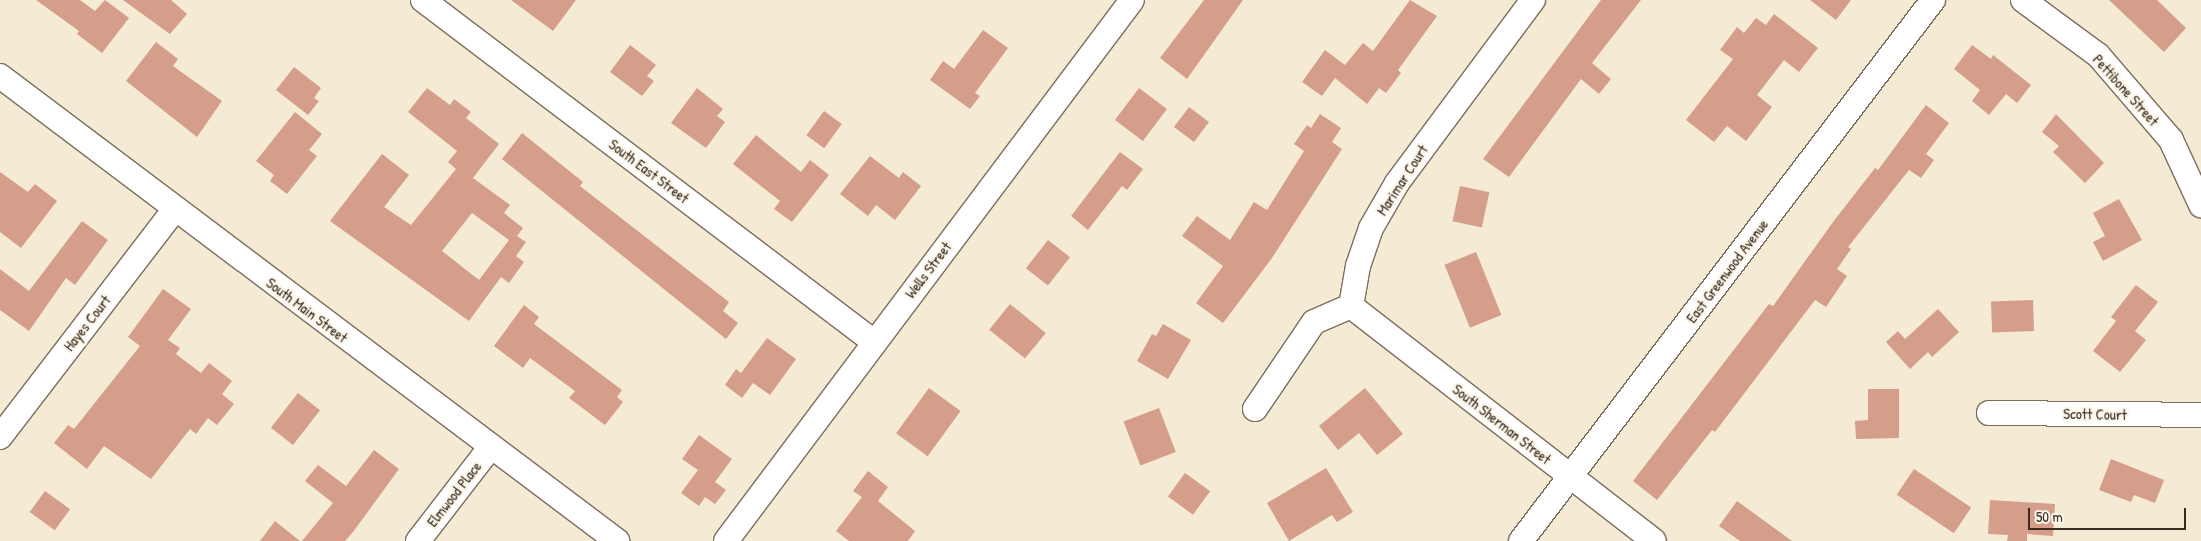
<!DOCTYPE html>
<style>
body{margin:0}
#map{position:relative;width:2201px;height:541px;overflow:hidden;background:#f5ebd5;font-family:"Patrick Hand",sans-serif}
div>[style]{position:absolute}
.building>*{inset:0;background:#d49e8a;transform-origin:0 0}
.roads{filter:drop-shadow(1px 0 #7c6e5e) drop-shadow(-1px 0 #7c6e5e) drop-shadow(0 1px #7c6e5e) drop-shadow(0 -1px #7c6e5e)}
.minor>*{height:24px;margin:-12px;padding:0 12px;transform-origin:12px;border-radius:12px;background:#fff}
span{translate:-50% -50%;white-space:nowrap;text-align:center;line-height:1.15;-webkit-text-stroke:5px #fbf7ec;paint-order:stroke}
.street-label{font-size:15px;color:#3b2a1e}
.scale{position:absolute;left:2028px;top:508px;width:158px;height:22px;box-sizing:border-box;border:2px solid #3b2a1e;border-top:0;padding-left:6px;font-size:15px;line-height:18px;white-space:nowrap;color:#3b2a1e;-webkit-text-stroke:4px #fbf7ec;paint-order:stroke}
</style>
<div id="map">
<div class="building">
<div style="clip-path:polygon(36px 0,80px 0,95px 11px,105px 0,129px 18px,102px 53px,77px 34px,79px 31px)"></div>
<div style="clip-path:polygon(123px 0,171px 0,187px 14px,170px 34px)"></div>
<div style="clip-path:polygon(511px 0,576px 0,553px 31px)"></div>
<div style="clip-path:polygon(1204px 0,1243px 0,1187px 79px,1160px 58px)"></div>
<div style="clip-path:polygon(1410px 0,1437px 16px,1398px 70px,1401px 73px,1386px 93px,1379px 88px,1367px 104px,1335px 78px,1322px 96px,1302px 82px,1325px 50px,1345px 65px,1363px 43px,1373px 51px)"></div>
<div style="clip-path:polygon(1601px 0,1641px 0,1592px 63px,1611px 79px,1599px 94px,1581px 79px,1509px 177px,1483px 159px)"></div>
<div style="clip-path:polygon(1810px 0,1851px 0,1836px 20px)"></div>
<div style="clip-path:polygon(2109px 0,2157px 0,2186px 28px,2164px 52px)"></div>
<div style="clip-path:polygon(1774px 14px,1818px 48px,1799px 72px,1784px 60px,1757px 95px,1772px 107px,1746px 141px,1727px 126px,1714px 142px,1686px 120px,1733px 59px,1720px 50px,1737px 27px,1744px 33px,1756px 18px,1766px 25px)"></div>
<div style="clip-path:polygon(983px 30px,1008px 48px,975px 93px,980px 96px,970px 109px,930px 80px,943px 61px,954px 69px)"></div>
<div style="clip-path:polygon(156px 42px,178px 59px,173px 66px,222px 101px,197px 137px,126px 81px)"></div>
<div style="clip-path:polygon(630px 45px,656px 65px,647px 76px,654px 81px,642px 96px,610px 72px)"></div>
<div style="clip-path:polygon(1972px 45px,1991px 59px,1993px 55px,2031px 85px,2017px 103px,2006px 94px,1989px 115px,1972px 101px,1980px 90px,1954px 69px)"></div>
<div style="clip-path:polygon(294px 67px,321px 88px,314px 98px,319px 101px,308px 115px,276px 90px)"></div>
<div style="clip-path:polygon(evenodd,427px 88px,450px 105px,454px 99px,471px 112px,466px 118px,499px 144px,473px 178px,510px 205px,504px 213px,523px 228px,517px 236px,526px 242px,516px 256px,524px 262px,509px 283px,501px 277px,469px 321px,330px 221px,382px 154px,409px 175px,384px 207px,411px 225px,456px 169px,448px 162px,457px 151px,408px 112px,427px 88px,472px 213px,509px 240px,479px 280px,442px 251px,472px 213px)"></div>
<div style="clip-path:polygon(697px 88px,723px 109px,717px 116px,725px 122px,706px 148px,671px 123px)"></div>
<div style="left:1139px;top:88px;width:35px;height:40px;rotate:37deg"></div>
<div style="clip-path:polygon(1926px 105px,1949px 123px,1926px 154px,1934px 160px,1921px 178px,1909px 170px,1848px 247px,1851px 249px,1837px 269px,1847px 276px,1826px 307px,1815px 300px,1715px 432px,1712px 430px,1657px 500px,1633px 481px,1769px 304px,1773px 306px,1833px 222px,1875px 168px,1878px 170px)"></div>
<div style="left:1189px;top:107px;width:25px;height:25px;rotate:37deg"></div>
<div style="left:824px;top:111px;width:22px;height:30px;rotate:36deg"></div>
<div style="clip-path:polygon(295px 112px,322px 134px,309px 150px,317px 156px,287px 194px,270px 181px,274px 175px,256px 161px)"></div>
<div style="clip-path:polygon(1320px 114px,1341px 128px,1332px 142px,1342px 149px,1272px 258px,1223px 323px,1196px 303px,1223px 266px,1182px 236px,1197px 216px,1230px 240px,1254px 202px,1267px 210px,1304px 151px,1294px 144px,1307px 125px,1311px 128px)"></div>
<div style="clip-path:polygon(2056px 114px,2104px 163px,2085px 183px,2053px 152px,2059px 146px,2042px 132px)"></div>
<div style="clip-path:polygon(522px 133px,583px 182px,580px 186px,729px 302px,723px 311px,738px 323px,726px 339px,502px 159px)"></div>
<div style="clip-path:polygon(756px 135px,801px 172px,810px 160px,829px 175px,792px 222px,774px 209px,780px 201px,733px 164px)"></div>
<div style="clip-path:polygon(1120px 152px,1143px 169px,1127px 190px,1122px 186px,1088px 230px,1071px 216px)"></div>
<div style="clip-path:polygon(870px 156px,899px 178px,903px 172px,921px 186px,895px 220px,876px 205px,868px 216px,840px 194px)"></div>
<div style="clip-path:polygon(0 172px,28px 192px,35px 184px,57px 201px,21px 248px,0 232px)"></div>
<div style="left:1460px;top:186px;width:30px;height:36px;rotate:12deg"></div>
<div style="clip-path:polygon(2119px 199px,2142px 240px,2103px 261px,2093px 242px,2105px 236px,2093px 213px)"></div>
<div style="clip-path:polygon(82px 221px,108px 240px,75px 285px,66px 278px,29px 331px,0 310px,0 269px,29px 291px)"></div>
<div style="left:1048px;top:240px;width:28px;height:36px;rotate:38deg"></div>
<div style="left:1476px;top:252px;width:68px;height:34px;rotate:68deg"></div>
<div style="clip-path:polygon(2136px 285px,2158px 302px,2135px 331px,2146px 340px,2120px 372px,2093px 351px,2116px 321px,2111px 317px)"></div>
<div style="clip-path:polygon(163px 289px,191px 309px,168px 340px,180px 348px,176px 354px,201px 373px,209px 363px,232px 381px,222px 394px,234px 404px,217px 425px,208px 418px,196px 434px,190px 429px,151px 479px,104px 446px,87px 469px,54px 443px,68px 425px,74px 429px,140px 346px,128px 337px)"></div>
<div style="left:2033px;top:300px;width:31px;height:42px;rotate:88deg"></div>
<div style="left:1010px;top:304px;width:46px;height:33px;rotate:39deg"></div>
<div style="clip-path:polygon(524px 305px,539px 317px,534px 324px,622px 390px,617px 397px,623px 402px,605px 425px,569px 398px,575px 391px,530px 358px,523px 368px,494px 346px)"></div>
<div style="clip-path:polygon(1938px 309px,1959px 332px,1932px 357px,1928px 352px,1910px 369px,1886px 342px,1898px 331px,1905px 339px)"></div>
<div style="clip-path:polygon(1163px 324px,1191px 340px,1168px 379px,1137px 361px,1152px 334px,1156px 336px)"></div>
<div style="clip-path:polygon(767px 338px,796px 359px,770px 395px,753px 383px,742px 398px,725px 385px,736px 369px,741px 373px)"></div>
<div style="left:929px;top:388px;width:39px;height:56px;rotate:36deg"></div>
<div style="clip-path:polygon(1365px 388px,1403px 434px,1377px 455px,1359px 433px,1338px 450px,1319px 426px)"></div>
<div style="clip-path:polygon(1868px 389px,1899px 389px,1899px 438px,1856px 439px,1855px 421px,1868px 420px)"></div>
<div style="left:298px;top:393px;width:28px;height:44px;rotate:38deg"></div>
<div style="left:1159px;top:408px;width:47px;height:38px;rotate:69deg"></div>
<div style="clip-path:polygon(699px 435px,732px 459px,715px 482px,726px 490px,715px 504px,705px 497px,699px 506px,681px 493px,698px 470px,682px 459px)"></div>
<div style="clip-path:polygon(374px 450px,399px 469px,353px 532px,345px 541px,302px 541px,333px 503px,305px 481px,318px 465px,346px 486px)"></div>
<div style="clip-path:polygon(2111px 459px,2164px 480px,2155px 503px,2134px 495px,2131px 502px,2099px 490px)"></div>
<div style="clip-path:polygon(1326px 468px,1353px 512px,1337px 522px,1332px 515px,1289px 541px,1267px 503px)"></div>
<div style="left:1914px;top:469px;width:69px;height:31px;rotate:34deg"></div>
<div style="clip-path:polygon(868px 471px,888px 487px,878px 501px,915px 531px,908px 541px,849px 541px,836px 531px,862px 497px,853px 491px)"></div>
<div style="left:1185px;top:473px;width:31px;height:29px;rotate:36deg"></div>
<div style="left:45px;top:491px;width:31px;height:26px;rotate:36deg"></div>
<div style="clip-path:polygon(1990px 500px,2055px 504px,2053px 536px,2027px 534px,2027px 541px,2007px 541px,2008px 535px,1988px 534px)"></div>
<div style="clip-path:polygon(1737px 501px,1792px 541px,1740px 541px,1719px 526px)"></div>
<div style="clip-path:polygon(275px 521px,300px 541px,260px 541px)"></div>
</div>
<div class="roads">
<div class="minor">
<div style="left:423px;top:0;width:566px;rotate:37.17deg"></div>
<div style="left:2023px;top:0;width:93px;rotate:36.3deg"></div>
<div style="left:2098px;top:55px;width:112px;rotate:49.3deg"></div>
<div style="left:2171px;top:140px;width:72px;rotate:65.2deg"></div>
<div style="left:0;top:76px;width:773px;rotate:37deg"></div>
<div style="left:1351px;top:306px;width:383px;rotate:37.8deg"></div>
<div style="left:1351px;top:306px;width:41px;rotate:-80.1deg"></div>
<div style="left:1358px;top:266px;width:40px;rotate:-71.1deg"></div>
<div style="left:1371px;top:228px;width:52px;rotate:-60deg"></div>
<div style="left:1397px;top:183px;width:228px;rotate:-53.4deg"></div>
<div style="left:1255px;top:409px;width:105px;rotate:-55.9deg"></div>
<div style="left:1314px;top:322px;width:40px;rotate:-23.4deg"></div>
<div style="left:1989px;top:413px;width:212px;rotate:0.5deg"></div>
<div style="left:0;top:437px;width:286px;rotate:-52.5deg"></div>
<div style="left:418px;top:541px;width:118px;rotate:-52.3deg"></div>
<div style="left:726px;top:541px;width:676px;rotate:-53.11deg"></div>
<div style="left:1521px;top:541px;width:680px;rotate:-52.71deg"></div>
</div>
</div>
<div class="street-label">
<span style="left:2126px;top:90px;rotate:48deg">Pettibone Street</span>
<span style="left:649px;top:171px;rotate:37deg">South East Street</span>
<span style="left:1402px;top:180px;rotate:-57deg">Marimar Court</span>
<span style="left:928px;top:270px;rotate:-53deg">Wells Street</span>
<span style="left:1727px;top:271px;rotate:-53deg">East Greenwood Avenue</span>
<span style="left:307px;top:310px;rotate:37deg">South Main Street</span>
<span style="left:87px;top:323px;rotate:-52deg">Hayes Court</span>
<span style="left:2095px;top:414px;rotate:1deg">Scott Court</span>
<span style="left:1502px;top:424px;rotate:38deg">South Sherman Street</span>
<span style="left:454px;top:494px;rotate:-52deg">Elmwood Place</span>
</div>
<div class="scale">50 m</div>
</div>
